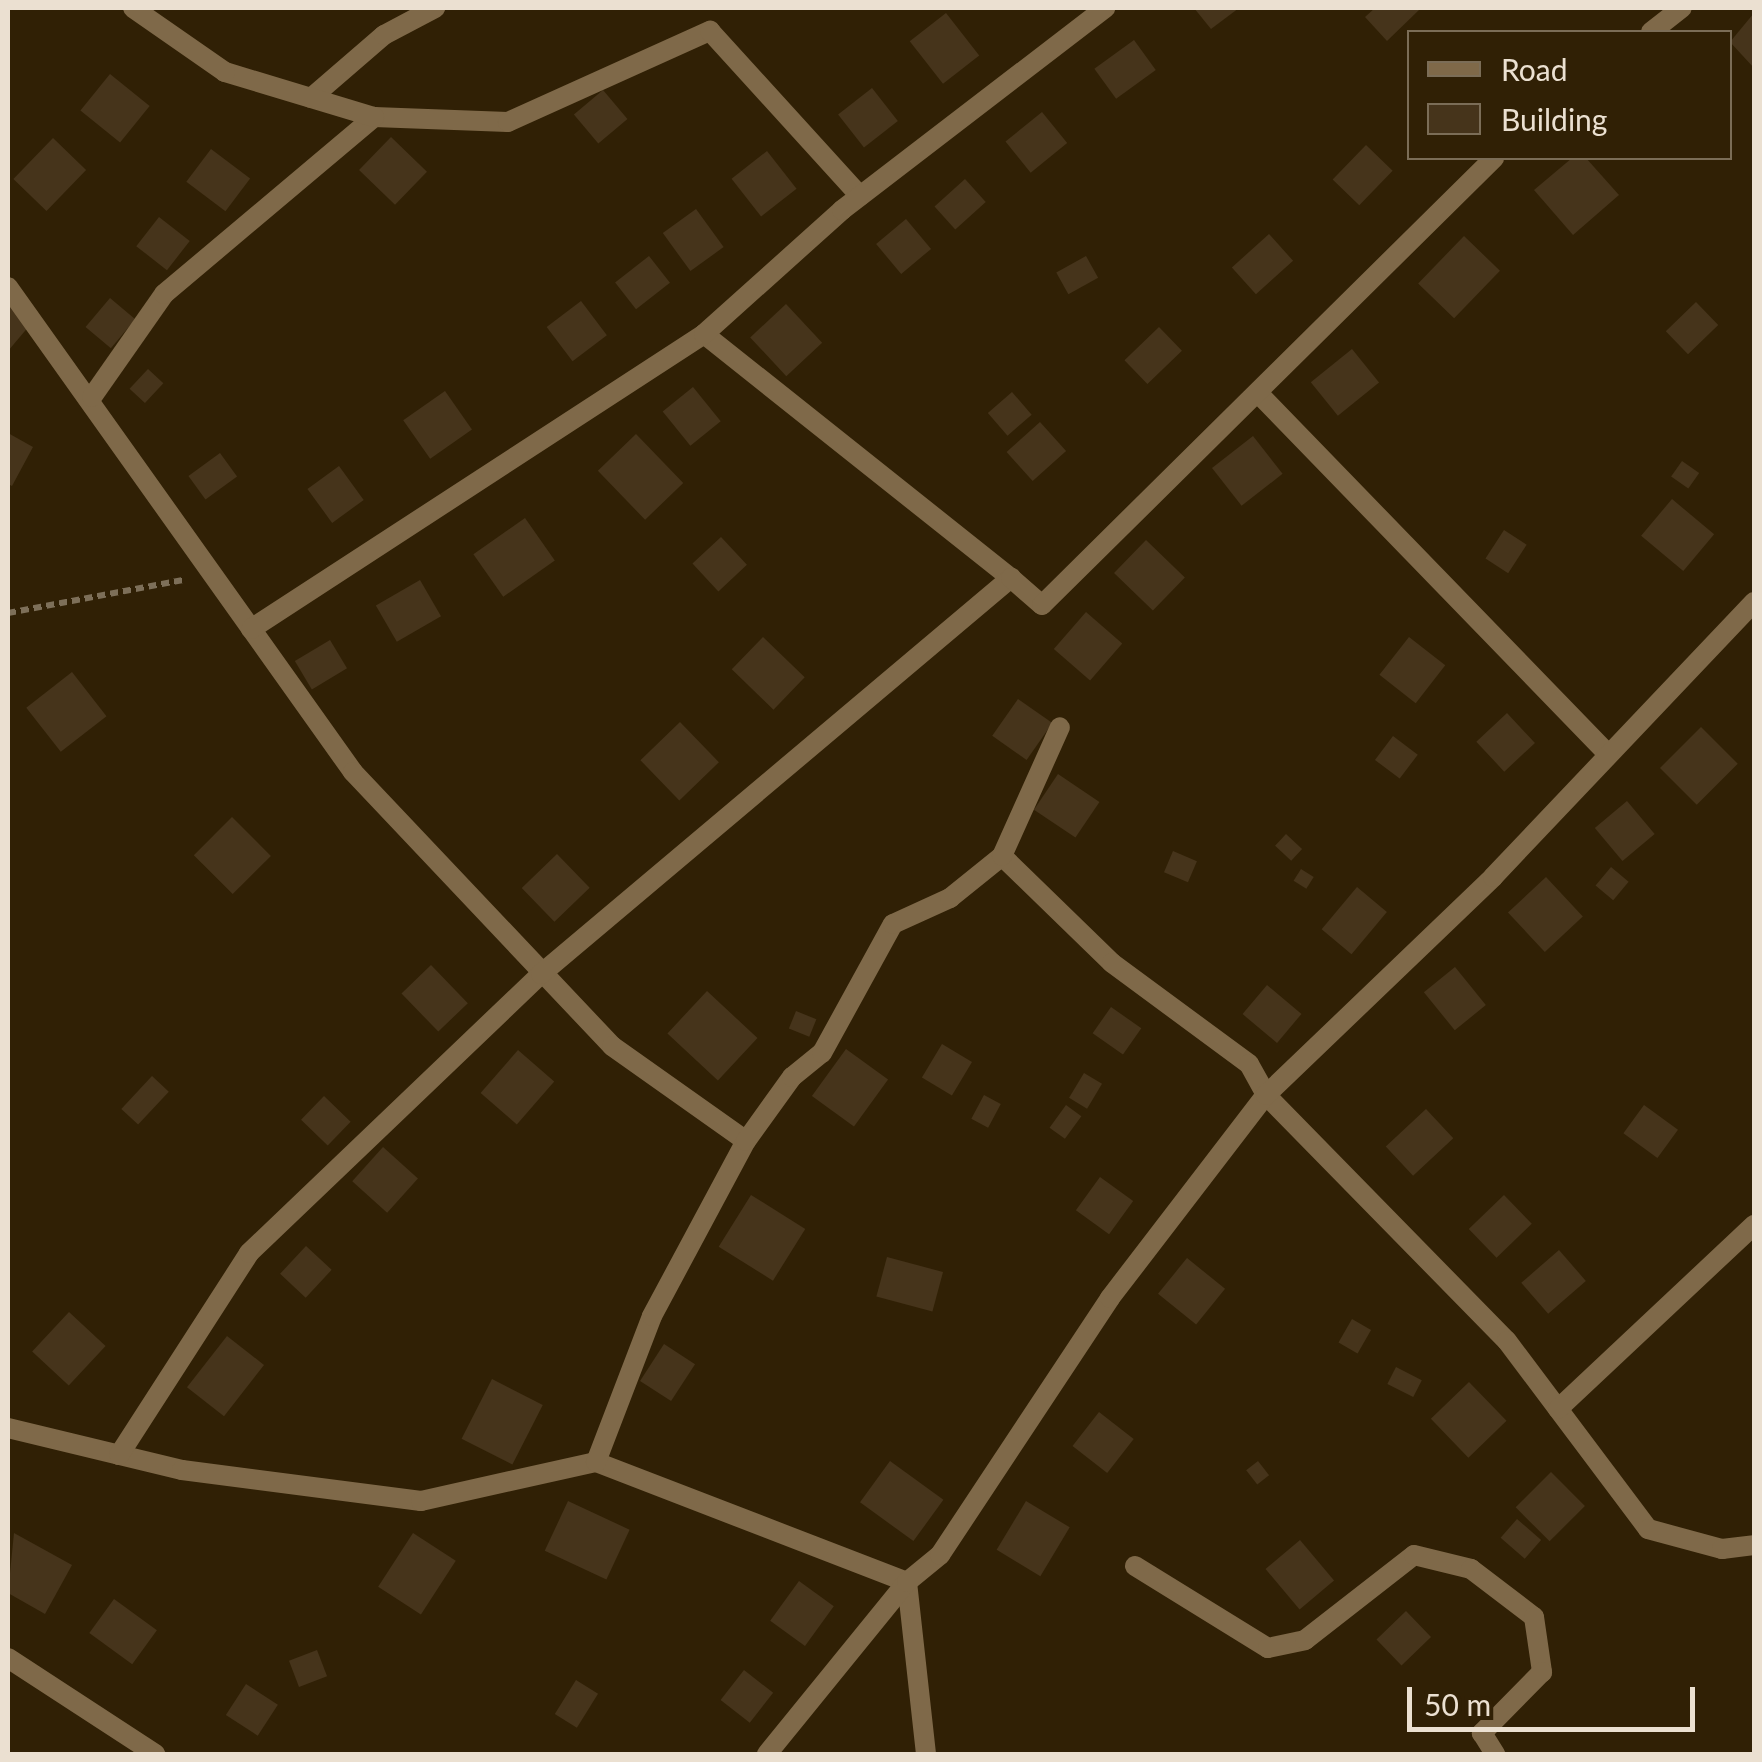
<!DOCTYPE html>
<style>
body{margin:0}
#map{position:relative;width:1762px;height:1762px;overflow:hidden;background:#302005;font-family:Lato,sans-serif}
div>[style]{position:absolute}
.building>*{inset:0;background:#46341b;transform-origin:0 0}
.path>*{height:6px;margin-top:-3px;transform-origin:0;background:repeating-linear-gradient(90deg,#7d6f59 0 8px,transparent 0 13px)}
.minor>*{height:20px;margin:-10px;padding:0 10px;transform-origin:10px;border-radius:10px;background:#7f6949}
span{translate:-50% -50%;white-space:nowrap;text-align:center;line-height:1.15;-webkit-text-stroke:8px #302005;paint-order:stroke}
.frame{position:absolute;inset:0;border:10px solid #ebe0d1;pointer-events:none}
.legend{position:absolute;left:1407px;top:30px;width:325px;height:130px;box-sizing:border-box;background:#302005;border:2px solid #7b6d57;margin:0;padding:12px 18px;list-style:none;font-size:30px;color:#ebe0d1}
.legend li{display:flex;align-items:center;gap:20px;height:50px}
.legend b{width:50px;border:2px solid #7b6d57}
.scale{position:absolute;left:1407px;top:1687px;width:288px;height:45px;box-sizing:border-box;border:5px solid #ebe0d1;border-top:0;padding-left:12px;font-size:30px;line-height:35px;white-space:nowrap;color:#ebe0d1;-webkit-text-stroke:8px #302005;paint-order:stroke}
</style>
<div id="map">
<div class="building">
<div style="clip-path:polygon(1194px 8px,1239px 8px,1211px 29px)"></div>
<div style="clip-path:polygon(1375px 8px,1418px 8px,1420px 9px,1387px 41px,1365px 17px)"></div>
<div style="left:946px;top:13px;width:54px;height:46px;rotate:52deg"></div>
<div style="clip-path:polygon(1754px 13px,1754px 68px,1730px 42px)"></div>
<div style="left:1134px;top:40px;width:37px;height:49px;rotate:54deg"></div>
<div style="left:110px;top:74px;width:51px;height:47px;rotate:39deg"></div>
<div style="left:872px;top:88px;width:42px;height:43px;rotate:52deg"></div>
<div style="left:603px;top:90px;width:38px;height:38px;rotate:50deg"></div>
<div style="left:1042px;top:112px;width:40px;height:47px;rotate:51deg"></div>
<div style="left:391px;top:137px;width:50px;height:46px;rotate:44deg"></div>
<div style="left:53px;top:138px;width:46px;height:57px;rotate:44deg"></div>
<div style="left:1366px;top:145px;width:37px;height:48px;rotate:44deg"></div>
<div style="left:211px;top:149px;width:49px;height:41px;rotate:37deg"></div>
<div style="left:767px;top:151px;width:48px;height:45px;rotate:52deg"></div>
<div style="clip-path:polygon(1572px 158px,1586px 158px,1619px 195px,1573px 235px,1534px 190px)"></div>
<div style="left:965px;top:179px;width:31px;height:41px;rotate:48deg"></div>
<div style="left:696px;top:209px;width:47px;height:41px;rotate:54deg"></div>
<div style="left:159px;top:217px;width:39px;height:37px;rotate:38deg"></div>
<div style="left:906px;top:219px;width:39px;height:39px;rotate:50deg"></div>
<div style="left:1269px;top:234px;width:36px;height:50px;rotate:48deg"></div>
<div style="left:1464px;top:236px;width:50px;height:66px;rotate:44deg"></div>
<div style="left:649px;top:256px;width:34px;height:43px;rotate:52deg"></div>
<div style="left:1086px;top:256px;width:25px;height:34px;rotate:61deg"></div>
<div style="clip-path:polygon(8px 295px,35px 319px,8px 351px)"></div>
<div style="left:110px;top:298px;width:33px;height:38px;rotate:40deg"></div>
<div style="left:581px;top:301px;width:43px;height:43px;rotate:53deg"></div>
<div style="left:1696px;top:302px;width:32px;height:42px;rotate:46deg"></div>
<div style="left:786px;top:304px;width:53px;height:49px;rotate:47deg"></div>
<div style="left:1159px;top:327px;width:33px;height:48px;rotate:46deg"></div>
<div style="left:1352px;top:349px;width:43px;height:53px;rotate:51deg"></div>
<div style="left:148px;top:369px;width:21px;height:27px;rotate:43deg"></div>
<div style="left:693px;top:387px;width:44px;height:39px;rotate:51deg"></div>
<div style="left:445px;top:391px;width:47px;height:51px;rotate:55deg"></div>
<div style="left:1012px;top:392px;width:30px;height:32px;rotate:49deg"></div>
<div style="left:1040px;top:422px;width:39px;height:45px;rotate:48deg"></div>
<div style="clip-path:polygon(8px 433px,33px 447px,12px 486px,8px 484px)"></div>
<div style="left:636px;top:434px;width:68px;height:53px;rotate:46deg"></div>
<div style="left:1253px;top:436px;width:48px;height:52px;rotate:52deg"></div>
<div style="left:220px;top:453px;width:29px;height:39px;rotate:54deg"></div>
<div style="left:1682px;top:461px;width:21px;height:19px;rotate:35deg"></div>
<div style="left:339px;top:466px;width:42px;height:39px;rotate:54deg"></div>
<div style="left:1672px;top:499px;width:55px;height:48px;rotate:40deg"></div>
<div style="left:525px;top:518px;width:52px;height:63px;rotate:55deg"></div>
<div style="left:1504px;top:530px;width:27px;height:34px;rotate:33deg"></div>
<div style="left:721px;top:537px;width:38px;height:39px;rotate:47deg"></div>
<div style="left:1146px;top:540px;width:54px;height:46px;rotate:44deg"></div>
<div style="left:420px;top:580px;width:42px;height:51px;rotate:60deg"></div>
<div style="left:1086px;top:612px;width:48px;height:49px;rotate:41deg"></div>
<div style="left:763px;top:637px;width:58px;height:45px;rotate:44deg"></div>
<div style="left:1409px;top:637px;width:46px;height:48px;rotate:38deg"></div>
<div style="left:330px;top:640px;width:33px;height:41px;rotate:59deg"></div>
<div style="left:72px;top:672px;width:56px;height:58px;rotate:52deg"></div>
<div style="left:1018px;top:699px;width:42px;height:45px;rotate:35deg"></div>
<div style="left:1507px;top:713px;width:41px;height:42px;rotate:47deg"></div>
<div style="left:680px;top:722px;width:56px;height:55px;rotate:46deg"></div>
<div style="left:1701px;top:727px;width:52px;height:58px;rotate:45deg"></div>
<div style="left:1393px;top:736px;width:31px;height:30px;rotate:37deg"></div>
<div style="left:1058px;top:774px;width:50px;height:43px;rotate:34deg"></div>
<div style="left:1627px;top:801px;width:43px;height:42px;rotate:50deg"></div>
<div style="left:232px;top:817px;width:55px;height:54px;rotate:45deg"></div>
<div style="left:1286px;top:834px;width:22px;height:16px;rotate:43deg"></div>
<div style="left:1173px;top:851px;width:26px;height:23px;rotate:23deg"></div>
<div style="left:557px;top:854px;width:47px;height:49px;rotate:46deg"></div>
<div style="left:1611px;top:867px;width:23px;height:24px;rotate:40deg"></div>
<div style="left:1301px;top:869px;width:15px;height:14px;rotate:32deg"></div>
<div style="left:1546px;top:877px;width:54px;height:52px;rotate:47deg"></div>
<div style="left:1357px;top:887px;width:39px;height:55px;rotate:40deg"></div>
<div style="left:431px;top:965px;width:53px;height:41px;rotate:46deg"></div>
<div style="left:1455px;top:967px;width:49px;height:40px;rotate:51deg"></div>
<div style="left:1267px;top:985px;width:45px;height:38px;rotate:40deg"></div>
<div style="left:707px;top:991px;width:69px;height:58px;rotate:43deg"></div>
<div style="left:1111px;top:1007px;width:37px;height:32px;rotate:35deg"></div>
<div style="left:796px;top:1011px;width:22px;height:19px;rotate:22deg"></div>
<div style="left:942px;top:1044px;width:35px;height:39px;rotate:31deg"></div>
<div style="left:846px;top:1049px;width:52px;height:58px;rotate:36deg"></div>
<div style="left:518px;top:1050px;width:48px;height:57px;rotate:41deg"></div>
<div style="left:1084px;top:1073px;width:21px;height:29px;rotate:31deg"></div>
<div style="left:152px;top:1076px;width:23px;height:45px;rotate:43deg"></div>
<div style="left:984px;top:1095px;width:19px;height:27px;rotate:28deg"></div>
<div style="left:324px;top:1096px;width:37px;height:33px;rotate:44deg"></div>
<div style="left:1066px;top:1105px;width:19px;height:28px;rotate:36deg"></div>
<div style="left:1644px;top:1105px;width:42px;height:35px;rotate:36deg"></div>
<div style="left:1426px;top:1109px;width:40px;height:55px;rotate:47deg"></div>
<div style="left:383px;top:1147px;width:47px;height:46px;rotate:42deg"></div>
<div style="left:1100px;top:1177px;width:41px;height:41px;rotate:36deg"></div>
<div style="left:751px;top:1195px;width:64px;height:61px;rotate:32deg"></div>
<div style="left:1504px;top:1195px;width:40px;height:49px;rotate:46deg"></div>
<div style="left:306px;top:1246px;width:35px;height:38px;rotate:43deg"></div>
<div style="left:1559px;top:1250px;width:41px;height:50px;rotate:49deg"></div>
<div style="left:887px;top:1257px;width:58px;height:41px;rotate:15deg"></div>
<div style="left:1187px;top:1258px;width:49px;height:46px;rotate:39deg"></div>
<div style="left:69px;top:1312px;width:50px;height:54px;rotate:43deg"></div>
<div style="left:1352px;top:1319px;width:22px;height:27px;rotate:30deg"></div>
<div style="left:227px;top:1336px;width:47px;height:65px;rotate:38deg"></div>
<div style="left:664px;top:1344px;width:37px;height:44px;rotate:33deg"></div>
<div style="left:1396px;top:1367px;width:29px;height:19px;rotate:27deg"></div>
<div style="left:492px;top:1379px;width:57px;height:67px;rotate:27deg"></div>
<div style="left:1469px;top:1382px;width:54px;height:53px;rotate:46deg"></div>
<div style="left:1099px;top:1412px;width:44px;height:43px;rotate:38deg"></div>
<div style="left:890px;top:1461px;width:66px;height:51px;rotate:36deg"></div>
<div style="left:1258px;top:1461px;width:18px;height:15px;rotate:52deg"></div>
<div style="left:1551px;top:1472px;width:48px;height:50px;rotate:45deg"></div>
<div style="left:568px;top:1501px;width:68px;height:55px;rotate:25deg"></div>
<div style="left:1026px;top:1501px;width:51px;height:57px;rotate:31deg"></div>
<div style="left:1517px;top:1519px;width:32px;height:25px;rotate:41deg"></div>
<div style="clip-path:polygon(14px 1533px,72px 1565px,45px 1614px,8px 1593px)"></div>
<div style="left:413px;top:1533px;width:51px;height:64px;rotate:33deg"></div>
<div style="left:1300px;top:1540px;width:53px;height:45px;rotate:50deg"></div>
<div style="left:799px;top:1581px;width:43px;height:49px;rotate:36deg"></div>
<div style="left:114px;top:1599px;width:53px;height:42px;rotate:36deg"></div>
<div style="left:1406px;top:1611px;width:36px;height:41px;rotate:46deg"></div>
<div style="left:317px;top:1650px;width:28px;height:30px;rotate:69deg"></div>
<div style="left:744px;top:1670px;width:37px;height:38px;rotate:38deg"></div>
<div style="left:576px;top:1680px;width:26px;height:40px;rotate:32deg"></div>
<div style="left:246px;top:1684px;width:38px;height:37px;rotate:33deg"></div>
</div>
<div class="path">
<div style="left:8px;top:613px;width:178px;rotate:-10.7deg"></div>
</div>
<div class="minor">
<div style="left:1651px;top:32px;width:39px;rotate:-38deg"></div>
<div style="left:311px;top:98px;width:96px;rotate:-40.8deg"></div>
<div style="left:384px;top:35px;width:58px;rotate:-27.9deg"></div>
<div style="left:374px;top:117px;width:134px;rotate:2.1deg"></div>
<div style="left:508px;top:122px;width:222px;rotate:-24.3deg"></div>
<div style="left:710px;top:31px;width:223px;rotate:47.7deg"></div>
<div style="left:8px;top:287px;width:595px;rotate:54.57deg"></div>
<div style="left:353px;top:772px;width:377px;rotate:46.6deg"></div>
<div style="left:612px;top:1046px;width:164px;rotate:35.3deg"></div>
<div style="left:704px;top:334px;width:392px;rotate:38.5deg"></div>
<div style="left:1259px;top:394px;width:501px;rotate:45.89deg"></div>
<div style="left:92px;top:397px;width:126px;rotate:-55deg"></div>
<div style="left:164px;top:294px;width:275px;rotate:-40.1deg"></div>
<div style="left:374px;top:117px;width:156px;rotate:-163.2deg"></div>
<div style="left:225px;top:72px;width:112px;rotate:-145.2deg"></div>
<div style="left:251px;top:629px;width:541px;rotate:-33.07deg"></div>
<div style="left:704px;top:334px;width:186px;rotate:-41.9deg"></div>
<div style="left:842px;top:210px;width:332px;rotate:-37.5deg"></div>
<div style="left:1002px;top:856px;width:153px;rotate:44.2deg"></div>
<div style="left:1112px;top:963px;width:170px;rotate:36.4deg"></div>
<div style="left:1249px;top:1064px;width:35px;rotate:61deg"></div>
<div style="left:1266px;top:1095px;width:344px;rotate:45.6deg"></div>
<div style="left:1507px;top:1341px;width:235px;rotate:53.1deg"></div>
<div style="left:1648px;top:1529px;width:77px;rotate:15.1deg"></div>
<div style="left:1722px;top:1549px;width:32px;rotate:-7deg"></div>
<div style="left:1558px;top:1409px;width:269px;rotate:-43.2deg"></div>
<div style="left:8px;top:1428px;width:179px;rotate:13.6deg"></div>
<div style="left:182px;top:1470px;width:241px;rotate:7.4deg"></div>
<div style="left:421px;top:1501px;width:179px;rotate:-12.6deg"></div>
<div style="left:596px;top:1462px;width:333px;rotate:21.1deg"></div>
<div style="left:119px;top:1455px;width:240px;rotate:-57.2deg"></div>
<div style="left:249px;top:1253px;width:404px;rotate:-43.7deg"></div>
<div style="left:541px;top:974px;width:615px;rotate:-40.12deg"></div>
<div style="left:1011px;top:578px;width:41px;rotate:41.1deg"></div>
<div style="left:1042px;top:605px;width:636px;rotate:-44.68deg"></div>
<div style="left:596px;top:1462px;width:156px;rotate:-69deg"></div>
<div style="left:652px;top:1316px;width:199px;rotate:-61.8deg"></div>
<div style="left:746px;top:1141px;width:79px;rotate:-54.3deg"></div>
<div style="left:792px;top:1077px;width:38px;rotate:-39deg"></div>
<div style="left:822px;top:1053px;width:147px;rotate:-61.2deg"></div>
<div style="left:893px;top:924px;width:63px;rotate:-24.5deg"></div>
<div style="left:950px;top:898px;width:67px;rotate:-38.9deg"></div>
<div style="left:1002px;top:856px;width:141px;rotate:-65.8deg"></div>
<div style="left:1135px;top:1566px;width:156px;rotate:31.7deg"></div>
<div style="left:1268px;top:1648px;width:38px;rotate:-12deg"></div>
<div style="left:1305px;top:1640px;width:138px;rotate:-37.9deg"></div>
<div style="left:1414px;top:1555px;width:59px;rotate:13.8deg"></div>
<div style="left:1471px;top:1569px;width:79px;rotate:37.3deg"></div>
<div style="left:1534px;top:1617px;width:56px;rotate:81.7deg"></div>
<div style="left:1542px;top:1672px;width:86px;rotate:134.5deg"></div>
<div style="left:1482px;top:1733px;width:25px;rotate:58deg"></div>
<div style="left:907px;top:1582px;width:173px;rotate:83.7deg"></div>
<div style="left:8px;top:1658px;width:176px;rotate:33.1deg"></div>
<div style="left:767px;top:1754px;width:222px;rotate:-50.9deg"></div>
<div style="left:907px;top:1582px;width:43px;rotate:-39.3deg"></div>
<div style="left:940px;top:1555px;width:308px;rotate:-56.5deg"></div>
<div style="left:1110px;top:1298px;width:256px;rotate:-52.5deg"></div>
<div style="left:1266px;top:1095px;width:315px;rotate:-43.8deg"></div>
<div style="left:1493px;top:877px;width:379px;rotate:-46.5deg"></div>
</div>
<div class="frame"></div>
<ul class="legend">
<li><b style="height:12px;background:#7f6949"></b>Road</li>
<li><b style="height:28px;background:#46341b"></b>Building</li>
</ul>
<div class="scale">50 m</div>
</div>
